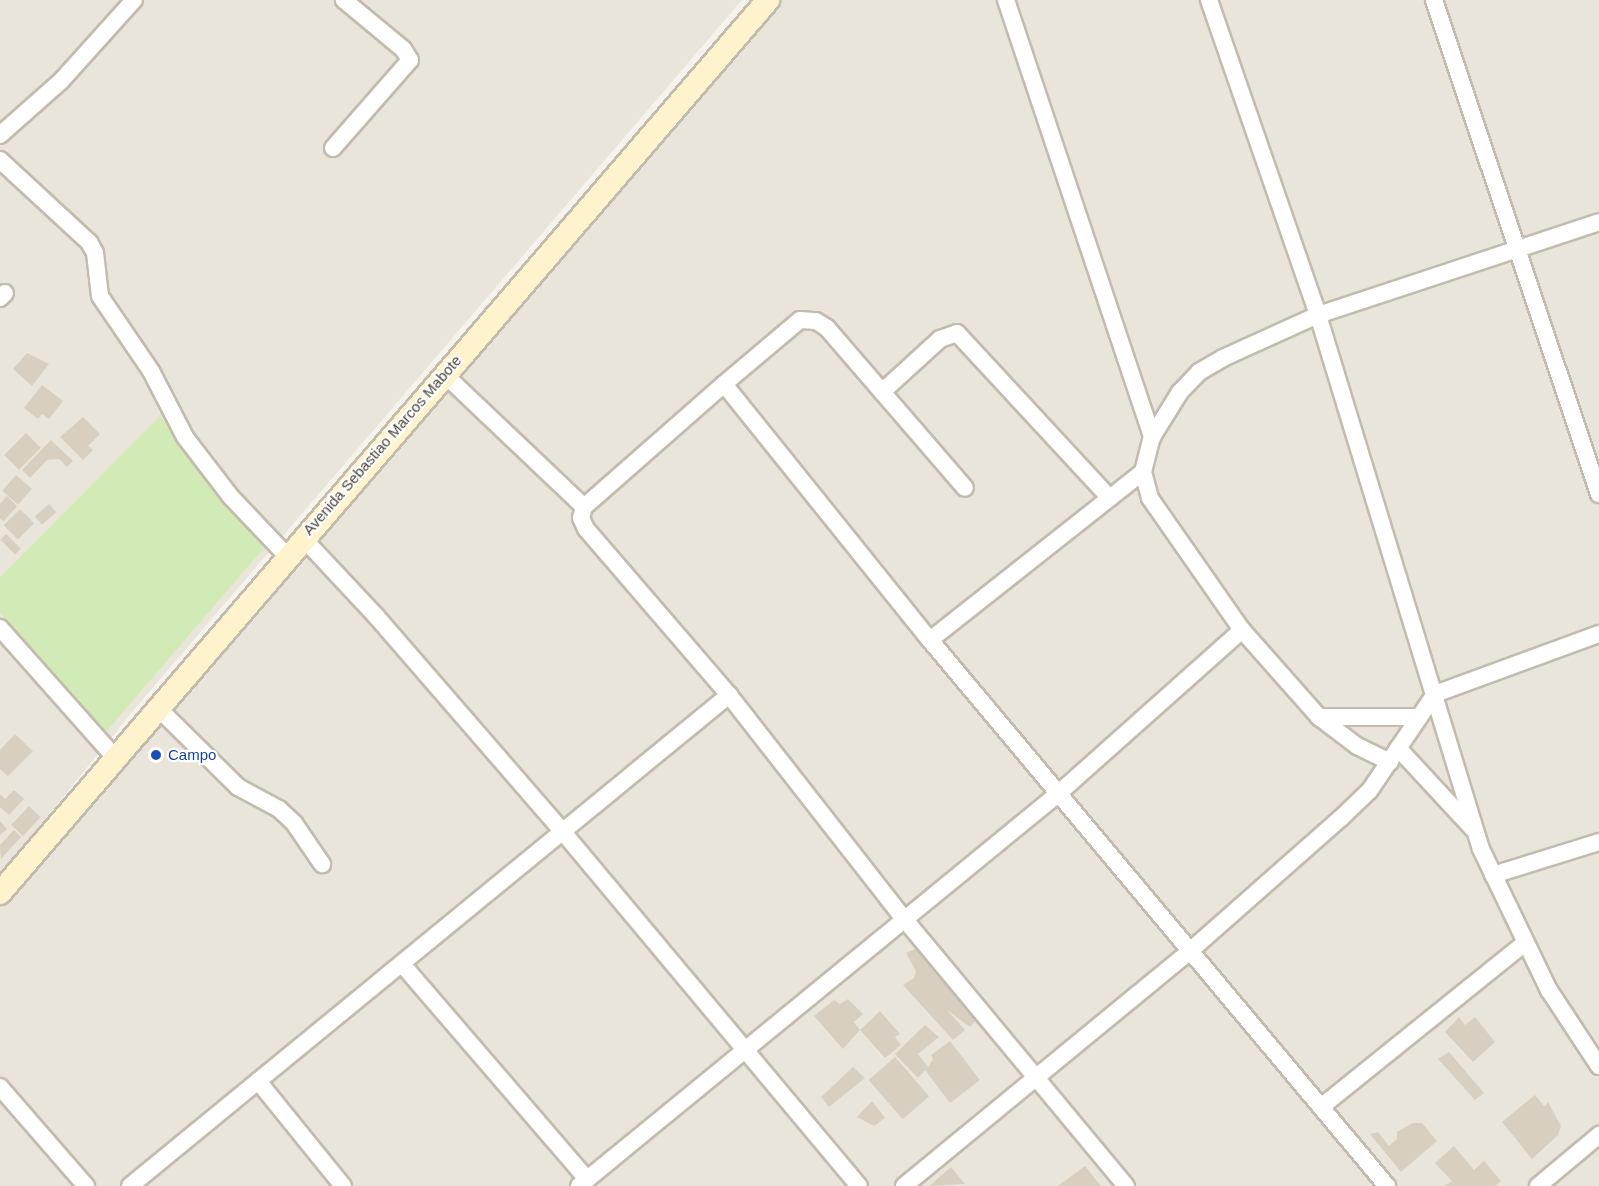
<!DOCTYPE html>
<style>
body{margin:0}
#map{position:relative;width:1599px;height:1186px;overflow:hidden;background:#f6f3ec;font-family:Helvetica,sans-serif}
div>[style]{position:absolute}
.residential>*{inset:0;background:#eae5da}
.green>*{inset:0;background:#d2eab5}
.building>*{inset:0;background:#d8cfc1;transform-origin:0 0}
.roads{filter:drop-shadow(2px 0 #c2bbae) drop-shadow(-2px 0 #c2bbae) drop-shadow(0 2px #c2bbae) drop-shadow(0 -2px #c2bbae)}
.street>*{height:16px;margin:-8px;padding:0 8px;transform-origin:8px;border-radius:8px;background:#fff}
.secondary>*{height:22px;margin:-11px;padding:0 11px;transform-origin:11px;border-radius:11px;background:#fff3cd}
.dots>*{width:16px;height:16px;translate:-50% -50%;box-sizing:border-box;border:3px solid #fff;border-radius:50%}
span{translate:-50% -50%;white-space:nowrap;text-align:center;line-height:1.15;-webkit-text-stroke:4.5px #fff;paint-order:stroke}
.street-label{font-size:15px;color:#4b4439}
.transit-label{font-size:15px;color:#164399}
.left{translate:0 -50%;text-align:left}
</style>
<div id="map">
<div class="residential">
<div style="clip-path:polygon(0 0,742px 0,132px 712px,0 875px)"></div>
<div style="clip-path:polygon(761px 0,1599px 0,1599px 1186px,0 1186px,0 892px)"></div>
</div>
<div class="green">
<div style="clip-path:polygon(160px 416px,269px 542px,105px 733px,0 613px,0 577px)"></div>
</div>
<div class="building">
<div style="clip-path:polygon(27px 353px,49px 364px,32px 386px,13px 369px)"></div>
<div style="clip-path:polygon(42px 385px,63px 401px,49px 419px,42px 414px,38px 419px,24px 408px)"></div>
<div style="clip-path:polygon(83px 417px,100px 434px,88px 446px,93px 450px,83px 460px,60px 437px)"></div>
<div style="left:26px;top:433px;width:21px;height:31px;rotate:45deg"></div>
<div style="clip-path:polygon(51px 440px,73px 461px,67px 467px,59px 459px,47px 460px,30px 478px,22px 470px)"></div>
<div style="left:16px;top:475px;width:21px;height:21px;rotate:41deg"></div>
<div style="clip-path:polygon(7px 496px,17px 506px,4px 521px,0 518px,0 504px)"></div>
<div style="left:49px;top:504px;width:11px;height:19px;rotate:49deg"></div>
<div style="left:20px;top:509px;width:20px;height:23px;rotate:45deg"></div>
<div style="left:6px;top:534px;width:21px;height:8px;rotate:45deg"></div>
<div style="clip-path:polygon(15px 734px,33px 751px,8px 776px,0 769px,0 750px)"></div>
<div style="clip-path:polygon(14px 790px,24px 799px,9px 815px,0 807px,0 794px,5px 799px)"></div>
<div style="left:29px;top:806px;width:16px;height:26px;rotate:43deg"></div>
<div style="clip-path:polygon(0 821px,7px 829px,0 835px)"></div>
<div style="clip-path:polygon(14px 830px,21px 837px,1px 859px,0 845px)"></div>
<div style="clip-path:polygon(917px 948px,980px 1016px,970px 1027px,947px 1010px,965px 1030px,953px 1040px,903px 985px,914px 978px,916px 971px,906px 953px)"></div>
<div style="clip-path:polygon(848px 999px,863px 1014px,854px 1022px,860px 1030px,843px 1049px,814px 1016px,834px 1000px,840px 1004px)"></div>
<div style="clip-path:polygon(880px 1011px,900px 1034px,895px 1037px,901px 1045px,885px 1058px,860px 1030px)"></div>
<div style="clip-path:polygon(1459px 1017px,1465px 1025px,1475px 1017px,1495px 1042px,1473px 1062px,1445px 1032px)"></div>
<div style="clip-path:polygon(925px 1025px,939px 1037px,918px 1054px,928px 1067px,933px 1059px,931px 1055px,950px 1041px,980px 1080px,950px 1103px,925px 1070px,918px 1078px,895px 1054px)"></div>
<div style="clip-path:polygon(1449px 1052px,1484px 1093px,1475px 1100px,1438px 1059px)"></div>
<div style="left:895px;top:1057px;width:52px;height:35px;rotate:49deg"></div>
<div style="clip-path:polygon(853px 1067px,865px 1078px,829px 1107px,821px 1097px)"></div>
<div style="clip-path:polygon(1535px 1095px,1545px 1107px,1548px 1102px,1561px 1126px,1558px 1135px,1532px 1159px,1502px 1122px)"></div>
<div style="clip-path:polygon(872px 1101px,885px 1118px,874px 1126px,857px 1117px)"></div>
<div style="clip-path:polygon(1413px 1123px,1422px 1123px,1437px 1141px,1401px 1172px,1370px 1134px,1378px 1132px,1389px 1146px,1397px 1139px,1397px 1132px)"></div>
<div style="clip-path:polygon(1454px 1146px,1474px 1170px,1484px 1161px,1501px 1181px,1495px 1186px,1444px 1186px,1452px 1181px,1435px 1163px)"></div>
<div style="clip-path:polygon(1085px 1166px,1101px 1186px,1058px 1186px)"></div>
<div style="clip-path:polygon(951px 1167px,965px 1184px,929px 1186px)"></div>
</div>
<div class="roads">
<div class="street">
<div style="left:1006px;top:0;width:461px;rotate:71.5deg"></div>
<div style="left:1209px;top:0;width:333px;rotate:70.9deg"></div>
<div style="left:1318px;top:315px;width:558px;rotate:73.03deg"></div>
<div style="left:1481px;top:849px;width:157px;rotate:64.3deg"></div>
<div style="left:1549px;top:990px;width:91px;rotate:56.7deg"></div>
<div style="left:1434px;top:0;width:521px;rotate:71.53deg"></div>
<div style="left:0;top:135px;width:81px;rotate:-41.5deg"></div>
<div style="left:61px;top:81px;width:109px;rotate:-48deg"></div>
<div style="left:333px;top:148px;width:117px;rotate:-48.8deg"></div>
<div style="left:410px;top:60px;width:13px;rotate:-122deg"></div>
<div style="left:403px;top:49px;width:77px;rotate:-140.3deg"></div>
<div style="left:0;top:160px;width:121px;rotate:42.7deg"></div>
<div style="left:89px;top:242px;width:13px;rotate:61deg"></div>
<div style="left:95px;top:253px;width:43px;rotate:83.4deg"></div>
<div style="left:100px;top:296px;width:91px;rotate:55.8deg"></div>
<div style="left:151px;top:371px;width:74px;rotate:62.7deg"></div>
<div style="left:185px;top:437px;width:76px;rotate:52.5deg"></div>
<div style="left:231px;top:497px;width:81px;rotate:46.5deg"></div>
<div style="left:0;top:298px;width:7px;rotate:-45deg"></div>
<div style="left:444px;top:374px;width:193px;rotate:43.5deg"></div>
<div style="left:724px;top:384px;width:99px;rotate:-40.1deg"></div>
<div style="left:800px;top:320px;width:16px;rotate:4deg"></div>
<div style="left:816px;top:321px;width:13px;rotate:32deg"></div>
<div style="left:827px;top:328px;width:211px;rotate:49.2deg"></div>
<div style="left:882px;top:392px;width:79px;rotate:-42.4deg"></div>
<div style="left:940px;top:339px;width:18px;rotate:-19deg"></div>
<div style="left:957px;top:333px;width:225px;rotate:47.2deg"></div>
<div style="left:303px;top:538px;width:107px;rotate:46.9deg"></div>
<div style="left:376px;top:616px;width:286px;rotate:49.1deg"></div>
<div style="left:563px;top:832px;width:461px;rotate:50.1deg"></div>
<div style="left:0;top:628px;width:176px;rotate:48.4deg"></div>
<div style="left:930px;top:640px;width:271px;rotate:-38.3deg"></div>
<div style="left:159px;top:709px;width:111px;rotate:44.6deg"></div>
<div style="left:238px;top:787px;width:47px;rotate:28.2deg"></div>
<div style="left:279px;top:809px;width:21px;rotate:43deg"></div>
<div style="left:294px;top:823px;width:50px;rotate:55.7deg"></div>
<div style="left:1319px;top:717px;width:99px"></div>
<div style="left:1398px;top:748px;width:112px;rotate:47.2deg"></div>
<div style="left:1390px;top:762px;width:37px;rotate:-154deg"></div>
<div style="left:1357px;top:746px;width:48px;rotate:-142.7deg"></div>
<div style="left:1319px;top:717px;width:116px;rotate:-131.5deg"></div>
<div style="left:1242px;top:630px;width:161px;rotate:-124.9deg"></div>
<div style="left:1150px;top:498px;width:27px;rotate:-105deg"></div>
<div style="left:1143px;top:472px;width:36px;rotate:-76deg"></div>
<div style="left:1152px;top:437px;width:53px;rotate:-58.1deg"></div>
<div style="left:1180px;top:392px;width:28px;rotate:-46deg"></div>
<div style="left:1199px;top:372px;width:28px;rotate:-30deg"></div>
<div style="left:1223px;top:358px;width:104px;rotate:-24.4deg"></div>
<div style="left:1318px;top:315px;width:296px;rotate:-18.3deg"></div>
<div style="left:1493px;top:875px;width:111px;rotate:-17.3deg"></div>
<div style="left:402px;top:964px;width:284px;rotate:49.3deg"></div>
<div style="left:258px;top:1081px;width:135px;rotate:51deg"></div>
<div style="left:0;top:1087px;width:131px;rotate:49deg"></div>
<div style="left:1321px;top:1107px;width:260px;rotate:-38.8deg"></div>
<div style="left:130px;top:1186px;width:775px;rotate:-39.34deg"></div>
<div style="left:579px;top:1186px;width:620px;rotate:-39.31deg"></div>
<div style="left:1059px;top:793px;width:245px;rotate:-41.7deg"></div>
<div style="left:904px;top:1186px;width:370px;rotate:-39.4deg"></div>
<div style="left:1190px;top:951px;width:201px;rotate:-41.4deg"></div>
<div style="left:1341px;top:818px;width:40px;rotate:-44deg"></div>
<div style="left:1370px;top:790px;width:116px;rotate:-55.9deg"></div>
<div style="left:1435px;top:694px;width:175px;rotate:-20.1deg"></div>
<div style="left:1126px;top:1186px;width:347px;rotate:-129.7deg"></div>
<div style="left:904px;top:919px;width:284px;rotate:-128deg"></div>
<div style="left:729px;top:695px;width:219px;rotate:-130.7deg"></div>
<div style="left:586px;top:529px;width:12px;rotate:-114deg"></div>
<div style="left:581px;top:518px;width:11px;rotate:-75deg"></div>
<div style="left:584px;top:507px;width:186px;rotate:-41.3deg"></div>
<div style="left:724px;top:384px;width:329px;rotate:51.2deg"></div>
<div style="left:930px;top:640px;width:712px;rotate:50.07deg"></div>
<div style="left:1538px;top:1186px;width:80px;rotate:-39.9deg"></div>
</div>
<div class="secondary">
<div style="left:0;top:893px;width:1178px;rotate:-49.3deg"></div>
</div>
</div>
<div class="dots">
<div style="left:156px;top:755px;background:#1a4fb4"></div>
</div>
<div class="street-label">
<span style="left:382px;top:445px;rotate:-49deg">Avenida Sebastiao Marcos Mabote</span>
</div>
<div class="transit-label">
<span class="left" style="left:168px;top:755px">Campo</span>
</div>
</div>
